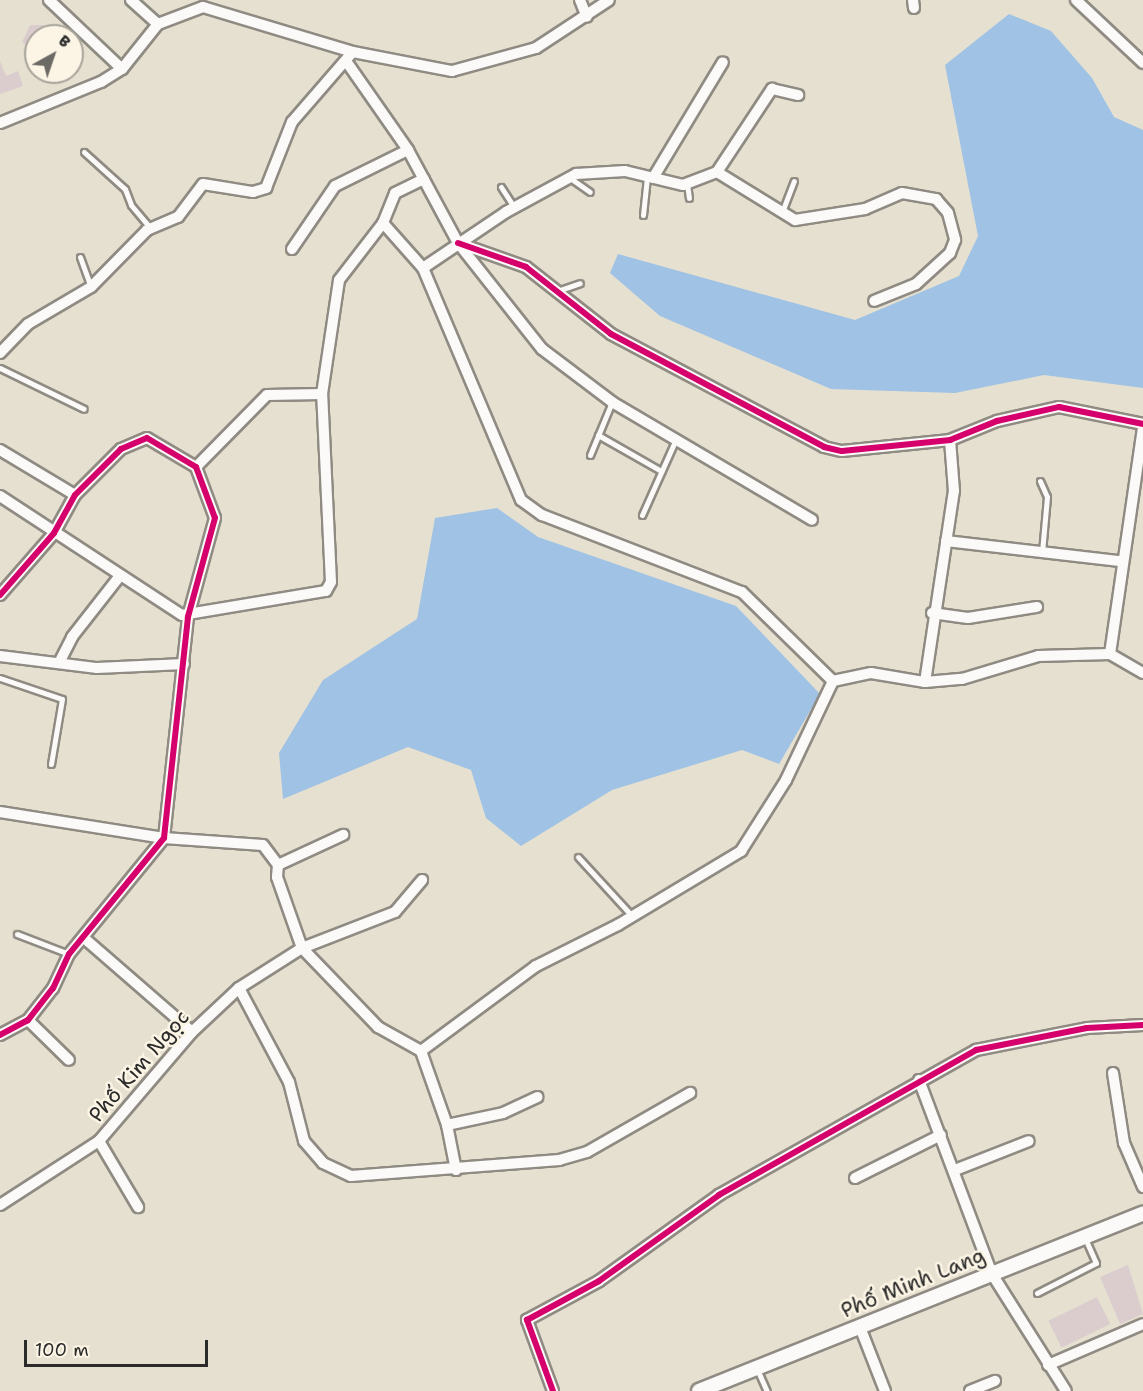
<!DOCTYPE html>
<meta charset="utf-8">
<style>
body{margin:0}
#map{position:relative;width:1143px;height:1391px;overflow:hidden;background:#e6e0d0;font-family:"Shantell Sans",sans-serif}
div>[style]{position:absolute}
.water>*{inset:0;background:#9fc2e5}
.building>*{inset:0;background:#dbcdce;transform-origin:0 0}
.roads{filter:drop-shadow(2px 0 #8f8b83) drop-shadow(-2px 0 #8f8b83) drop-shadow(0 2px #8f8b83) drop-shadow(0 -2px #8f8b83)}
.service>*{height:5px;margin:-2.5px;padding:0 2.5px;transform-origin:2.5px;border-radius:2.5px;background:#fbfaf8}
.minor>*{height:10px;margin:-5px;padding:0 5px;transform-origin:5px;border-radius:5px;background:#fbfaf8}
.tertiary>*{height:14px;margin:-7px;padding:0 7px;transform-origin:7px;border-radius:7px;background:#fbfaf8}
.cycleway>*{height:6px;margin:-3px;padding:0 3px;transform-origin:3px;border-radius:3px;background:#d6006c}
span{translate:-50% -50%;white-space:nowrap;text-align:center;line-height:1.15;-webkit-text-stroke:5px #fcf5e5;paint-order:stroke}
.street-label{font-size:21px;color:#2b2b2b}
.north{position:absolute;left:24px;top:24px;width:60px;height:60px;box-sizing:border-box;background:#fcf5e5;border:2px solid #a8a49b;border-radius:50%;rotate:40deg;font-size:16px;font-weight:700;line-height:24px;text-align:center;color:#2b2b2b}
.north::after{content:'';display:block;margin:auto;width:21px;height:27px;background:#6c6a65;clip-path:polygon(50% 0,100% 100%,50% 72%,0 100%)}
.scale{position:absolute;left:24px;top:1340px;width:184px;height:27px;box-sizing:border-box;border:3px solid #2b2b2b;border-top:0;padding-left:8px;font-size:18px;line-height:21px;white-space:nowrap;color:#2b2b2b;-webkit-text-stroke:4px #fcf5e5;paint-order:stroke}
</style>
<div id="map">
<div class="water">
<div style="clip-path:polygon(1009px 14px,1051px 31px,1092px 78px,1114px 117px,1143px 130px,1143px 388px,1044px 375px,955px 393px,831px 389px,660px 316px,610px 273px,618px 254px,855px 320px,959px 276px,978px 236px,945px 65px)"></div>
<div style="clip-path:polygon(497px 508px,538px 537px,736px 606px,820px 694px,779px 764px,742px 750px,612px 790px,521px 846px,486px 818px,471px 770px,408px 747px,283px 799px,279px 753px,323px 680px,417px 619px,435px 518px)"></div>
</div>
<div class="building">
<div style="clip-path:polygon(30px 25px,44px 25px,52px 36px,36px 36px,36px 53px,22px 42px)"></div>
<div style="clip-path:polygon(72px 52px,79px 72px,62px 77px,60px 72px,72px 72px)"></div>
<div style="clip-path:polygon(0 61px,6px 76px,18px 71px,23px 86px,0 94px)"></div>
<div style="clip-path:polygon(1128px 1265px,1143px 1314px,1120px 1324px,1100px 1277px)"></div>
<div style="left:1097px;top:1297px;width:30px;height:54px;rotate:64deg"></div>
</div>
<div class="roads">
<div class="service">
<div style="left:84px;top:152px;width:55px;rotate:42.1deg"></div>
<div style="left:125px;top:189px;width:17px;rotate:69deg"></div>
<div style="left:131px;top:205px;width:30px;rotate:50deg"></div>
<div style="left:570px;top:178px;width:24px;rotate:35deg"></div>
<div style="left:687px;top:184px;width:14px;rotate:82deg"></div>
<div style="left:501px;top:187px;width:24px;rotate:57deg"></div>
<div style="left:782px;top:212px;width:33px;rotate:-69deg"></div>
<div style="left:643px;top:215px;width:39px;rotate:-84deg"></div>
<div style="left:80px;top:257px;width:32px;rotate:70deg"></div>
<div style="left:557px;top:291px;width:24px;rotate:-19deg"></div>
<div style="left:0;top:368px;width:93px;rotate:26deg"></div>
<div style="left:598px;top:435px;width:73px;rotate:29.7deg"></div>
<div style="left:590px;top:455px;width:57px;rotate:-67.5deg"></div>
<div style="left:1040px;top:481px;width:17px;rotate:66deg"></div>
<div style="left:1047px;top:497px;width:55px;rotate:95.2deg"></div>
<div style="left:642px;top:515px;width:83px;rotate:-65.9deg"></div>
<div style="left:0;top:678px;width:65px;rotate:18.7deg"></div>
<div style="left:62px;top:699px;width:66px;rotate:99.6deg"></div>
<div style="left:578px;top:857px;width:81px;rotate:47.5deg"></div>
<div style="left:17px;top:934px;width:56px;rotate:21deg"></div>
<div style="left:1037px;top:1293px;width:66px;rotate:-27deg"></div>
<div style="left:1096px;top:1263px;width:27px;rotate:-114deg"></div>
<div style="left:757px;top:1369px;width:24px;rotate:66deg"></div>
</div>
<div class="minor">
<div style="left:49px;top:0;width:100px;rotate:43.4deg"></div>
<div style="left:131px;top:0;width:36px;rotate:42deg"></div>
<div style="left:580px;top:0;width:18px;rotate:68deg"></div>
<div style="left:913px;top:0;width:8px;rotate:83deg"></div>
<div style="left:1076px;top:0;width:92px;rotate:43.2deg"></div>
<div style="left:346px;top:61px;width:108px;rotate:55.1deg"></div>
<div style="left:408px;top:150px;width:106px;rotate:61.7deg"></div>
<div style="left:458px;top:243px;width:135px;rotate:51.6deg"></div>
<div style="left:542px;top:349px;width:88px;rotate:37.1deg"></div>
<div style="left:612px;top:402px;width:232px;rotate:30.5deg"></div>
<div style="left:0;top:123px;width:109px;rotate:-22.1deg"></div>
<div style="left:101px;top:82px;width:25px;rotate:-32deg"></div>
<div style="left:122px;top:69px;width:58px;rotate:-51.3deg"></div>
<div style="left:158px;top:24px;width:48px;rotate:-20.7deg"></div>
<div style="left:203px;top:7px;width:157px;rotate:16.7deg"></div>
<div style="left:353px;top:52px;width:101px;rotate:10.9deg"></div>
<div style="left:452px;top:71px;width:87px;rotate:-15.3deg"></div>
<div style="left:536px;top:48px;width:87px;rotate:-33.3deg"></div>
<div style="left:717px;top:172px;width:92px;rotate:31.6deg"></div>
<div style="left:795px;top:220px;width:71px;rotate:-8.9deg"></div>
<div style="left:865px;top:209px;width:40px;rotate:-23.4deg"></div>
<div style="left:902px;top:193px;width:35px;rotate:10deg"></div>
<div style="left:936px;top:199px;width:18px;rotate:49deg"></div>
<div style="left:948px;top:213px;width:28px;rotate:75deg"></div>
<div style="left:955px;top:240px;width:14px;rotate:111deg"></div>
<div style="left:950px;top:253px;width:46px;rotate:137.6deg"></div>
<div style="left:916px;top:284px;width:45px;rotate:158deg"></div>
<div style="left:653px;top:178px;width:135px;rotate:-58.9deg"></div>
<div style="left:383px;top:223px;width:60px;rotate:48.4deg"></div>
<div style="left:423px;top:268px;width:252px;rotate:67.1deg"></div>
<div style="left:521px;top:500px;width:26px;rotate:36deg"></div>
<div style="left:542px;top:515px;width:214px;rotate:21.1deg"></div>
<div style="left:742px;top:592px;width:127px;rotate:44.4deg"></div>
<div style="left:458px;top:243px;width:72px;rotate:19.4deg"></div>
<div style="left:526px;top:267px;width:108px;rotate:38.2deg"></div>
<div style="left:611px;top:334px;width:241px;rotate:27.9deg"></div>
<div style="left:824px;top:447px;width:18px;rotate:13deg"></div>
<div style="left:842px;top:451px;width:109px;rotate:-5.8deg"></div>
<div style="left:950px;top:440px;width:51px;rotate:-22deg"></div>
<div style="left:997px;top:421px;width:64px;rotate:-12.7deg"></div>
<div style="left:1059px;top:407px;width:86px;rotate:11.4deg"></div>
<div style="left:292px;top:249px;width:76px;rotate:-55.7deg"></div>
<div style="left:335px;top:186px;width:81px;rotate:-26.3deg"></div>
<div style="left:423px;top:268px;width:100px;rotate:-34deg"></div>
<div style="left:506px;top:212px;width:80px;rotate:-28.5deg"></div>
<div style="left:576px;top:174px;width:49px;rotate:-3.5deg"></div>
<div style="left:625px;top:171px;width:60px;rotate:13.6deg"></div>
<div style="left:683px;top:185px;width:36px;rotate:-21deg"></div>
<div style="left:717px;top:172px;width:100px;rotate:-56.5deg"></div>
<div style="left:772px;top:89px;width:27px;rotate:13deg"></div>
<div style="left:0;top:353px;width:40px;rotate:-46deg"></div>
<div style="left:28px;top:324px;width:73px;rotate:-30.4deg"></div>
<div style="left:91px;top:287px;width:80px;rotate:-45.5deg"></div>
<div style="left:147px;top:230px;width:34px;rotate:-23deg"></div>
<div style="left:178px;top:217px;width:41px;rotate:-52.9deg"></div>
<div style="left:203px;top:184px;width:51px;rotate:9.1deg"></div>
<div style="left:253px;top:192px;width:14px;rotate:-17deg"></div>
<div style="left:266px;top:188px;width:71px;rotate:-68.5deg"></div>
<div style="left:292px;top:122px;width:89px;rotate:-49.1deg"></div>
<div style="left:0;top:450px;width:87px;rotate:31deg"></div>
<div style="left:196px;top:467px;width:101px;rotate:-45.4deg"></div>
<div style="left:267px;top:395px;width:55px;rotate:-1deg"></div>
<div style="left:0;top:496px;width:217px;rotate:33.2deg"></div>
<div style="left:182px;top:615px;width:146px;rotate:-9.5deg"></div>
<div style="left:326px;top:591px;width:10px;rotate:-61deg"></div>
<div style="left:331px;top:582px;width:188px;rotate:-92.7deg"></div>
<div style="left:322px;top:394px;width:115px;rotate:-81.5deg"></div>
<div style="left:339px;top:280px;width:72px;rotate:-52.3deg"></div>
<div style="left:383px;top:223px;width:32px;rotate:-68deg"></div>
<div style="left:395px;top:193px;width:32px;rotate:-26deg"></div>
<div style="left:946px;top:541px;width:175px;rotate:6.6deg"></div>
<div style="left:0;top:595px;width:82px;rotate:-48.9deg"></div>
<div style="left:54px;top:533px;width:43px;rotate:-61.1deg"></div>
<div style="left:75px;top:495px;width:65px;rotate:-45deg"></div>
<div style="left:121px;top:449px;width:28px;rotate:-23deg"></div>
<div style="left:147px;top:438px;width:57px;rotate:30.6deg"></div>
<div style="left:196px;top:467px;width:54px;rotate:69.6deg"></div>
<div style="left:215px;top:518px;width:103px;rotate:105.3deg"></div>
<div style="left:188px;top:617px;width:222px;rotate:96.2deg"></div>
<div style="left:164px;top:838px;width:150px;rotate:129.3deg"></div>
<div style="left:69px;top:954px;width:38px;rotate:115deg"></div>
<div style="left:53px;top:988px;width:41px;rotate:128deg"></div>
<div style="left:28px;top:1020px;width:32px;rotate:152deg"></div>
<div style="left:932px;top:613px;width:36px;rotate:8deg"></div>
<div style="left:968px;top:618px;width:70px;rotate:-9.1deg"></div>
<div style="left:1110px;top:654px;width:227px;rotate:-81.7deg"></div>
<div style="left:0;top:656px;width:98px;rotate:7.1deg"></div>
<div style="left:97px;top:668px;width:87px;rotate:-2.6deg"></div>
<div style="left:61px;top:659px;width:25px;rotate:-63deg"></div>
<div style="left:72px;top:637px;width:76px;rotate:-51.9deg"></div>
<div style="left:833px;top:681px;width:39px;rotate:-12deg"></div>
<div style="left:871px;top:673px;width:55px;rotate:9.5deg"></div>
<div style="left:925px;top:682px;width:37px;rotate:-5deg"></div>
<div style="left:962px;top:679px;width:79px;rotate:-16.8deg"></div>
<div style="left:1038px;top:656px;width:72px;rotate:-1.6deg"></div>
<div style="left:1110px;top:654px;width:38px;rotate:30deg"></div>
<div style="left:925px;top:682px;width:193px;rotate:-81.4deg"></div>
<div style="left:954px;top:491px;width:51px;rotate:-94.5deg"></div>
<div style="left:0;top:812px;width:166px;rotate:9deg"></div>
<div style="left:164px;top:838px;width:99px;rotate:4deg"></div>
<div style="left:263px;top:845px;width:25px;rotate:53deg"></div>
<div style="left:278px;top:865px;width:12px;rotate:95deg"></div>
<div style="left:277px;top:877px;width:75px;rotate:70.6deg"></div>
<div style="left:302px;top:948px;width:110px;rotate:46.1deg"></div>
<div style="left:378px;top:1027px;width:49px;rotate:29.2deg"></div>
<div style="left:421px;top:1051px;width:78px;rotate:70.6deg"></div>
<div style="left:447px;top:1125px;width:46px;rotate:78.7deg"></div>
<div style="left:278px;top:865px;width:72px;rotate:-24.8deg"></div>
<div style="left:84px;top:938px;width:143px;rotate:41deg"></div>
<div style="left:239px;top:988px;width:106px;rotate:62deg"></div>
<div style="left:289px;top:1082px;width:61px;rotate:75.7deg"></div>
<div style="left:304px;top:1141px;width:29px;rotate:49deg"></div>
<div style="left:323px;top:1163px;width:31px;rotate:25deg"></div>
<div style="left:351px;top:1176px;width:209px;rotate:-4.4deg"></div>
<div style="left:559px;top:1160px;width:29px;rotate:-16deg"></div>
<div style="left:587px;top:1152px;width:119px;rotate:-29.8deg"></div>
<div style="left:28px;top:1020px;width:57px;rotate:44.3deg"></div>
<div style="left:421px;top:1051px;width:143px;rotate:-36.5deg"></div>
<div style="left:536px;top:966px;width:92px;rotate:-26.6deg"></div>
<div style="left:618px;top:925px;width:144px;rotate:-31deg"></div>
<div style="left:741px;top:851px;width:84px;rotate:-57.6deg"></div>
<div style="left:786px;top:780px;width:110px;rotate:-64.6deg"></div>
<div style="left:1113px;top:1073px;width:71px;rotate:81.1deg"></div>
<div style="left:1124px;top:1143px;width:48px;rotate:66.6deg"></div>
<div style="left:919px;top:1080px;width:207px;rotate:69.4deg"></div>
<div style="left:992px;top:1274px;width:138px;rotate:57.7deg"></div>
<div style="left:447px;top:1125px;width:57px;rotate:-12.1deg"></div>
<div style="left:503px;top:1113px;width:38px;rotate:-25deg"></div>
<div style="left:99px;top:1141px;width:77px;rotate:59.4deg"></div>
<div style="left:955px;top:1170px;width:79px;rotate:-21.4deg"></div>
<div style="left:855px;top:1178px;width:96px;rotate:-26.6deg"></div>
<div style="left:0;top:1205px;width:118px;rotate:-32.9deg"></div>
<div style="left:99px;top:1141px;width:143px;rotate:-49.5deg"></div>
<div style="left:192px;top:1032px;width:64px;rotate:-43.1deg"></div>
<div style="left:239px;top:988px;width:75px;rotate:-32.4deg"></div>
<div style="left:302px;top:948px;width:100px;rotate:-21.2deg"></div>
<div style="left:395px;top:912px;width:42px;rotate:-49.8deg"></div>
<div style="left:860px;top:1327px;width:69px;rotate:68.7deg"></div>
<div style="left:1048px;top:1365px;width:103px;rotate:-23.3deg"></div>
<div style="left:553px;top:1391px;width:76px;rotate:-110.1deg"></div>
<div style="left:527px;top:1320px;width:82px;rotate:-28.4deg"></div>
<div style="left:599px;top:1281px;width:148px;rotate:-35.6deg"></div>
<div style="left:719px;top:1195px;width:295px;rotate:-29.4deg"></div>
<div style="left:976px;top:1050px;width:113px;rotate:-11.2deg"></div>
<div style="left:1087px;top:1028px;width:56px;rotate:-3.1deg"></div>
<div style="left:970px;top:1391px;width:27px;rotate:-22deg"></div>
</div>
<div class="tertiary">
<div style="left:699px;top:1391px;width:478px;rotate:-21.8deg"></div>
</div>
</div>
<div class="cycleway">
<div style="left:458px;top:243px;width:72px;rotate:19.4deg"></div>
<div style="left:526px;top:267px;width:108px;rotate:38.2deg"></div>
<div style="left:611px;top:334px;width:241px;rotate:27.9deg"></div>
<div style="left:824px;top:447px;width:18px;rotate:13deg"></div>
<div style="left:842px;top:451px;width:109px;rotate:-5.8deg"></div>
<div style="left:950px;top:440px;width:51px;rotate:-22deg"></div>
<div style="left:997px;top:421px;width:64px;rotate:-12.7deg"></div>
<div style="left:1059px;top:407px;width:86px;rotate:11.4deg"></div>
<div style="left:0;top:595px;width:82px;rotate:-48.9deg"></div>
<div style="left:54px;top:533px;width:43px;rotate:-61.1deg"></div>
<div style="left:75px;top:495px;width:65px;rotate:-45deg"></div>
<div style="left:121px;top:449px;width:28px;rotate:-23deg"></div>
<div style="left:147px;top:438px;width:57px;rotate:30.6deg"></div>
<div style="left:196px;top:467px;width:54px;rotate:69.6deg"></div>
<div style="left:215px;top:518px;width:103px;rotate:105.3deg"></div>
<div style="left:188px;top:617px;width:222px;rotate:96.2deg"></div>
<div style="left:164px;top:838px;width:150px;rotate:129.3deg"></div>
<div style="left:69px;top:954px;width:38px;rotate:115deg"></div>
<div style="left:53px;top:988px;width:41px;rotate:128deg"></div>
<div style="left:28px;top:1020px;width:32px;rotate:152deg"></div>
<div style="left:553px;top:1391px;width:76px;rotate:-110.1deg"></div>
<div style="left:527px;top:1320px;width:82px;rotate:-28.4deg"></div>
<div style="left:599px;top:1281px;width:148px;rotate:-35.6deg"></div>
<div style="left:719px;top:1195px;width:295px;rotate:-29.4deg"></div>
<div style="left:976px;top:1050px;width:113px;rotate:-11.2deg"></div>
<div style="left:1087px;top:1028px;width:56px;rotate:-3.1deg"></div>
</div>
<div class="street-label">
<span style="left:139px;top:1066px;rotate:-49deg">Phố Kim Ngọc</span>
<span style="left:913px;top:1283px;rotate:-22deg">Phố Minh Lang</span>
</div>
<div class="north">B</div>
<div class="scale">100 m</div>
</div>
